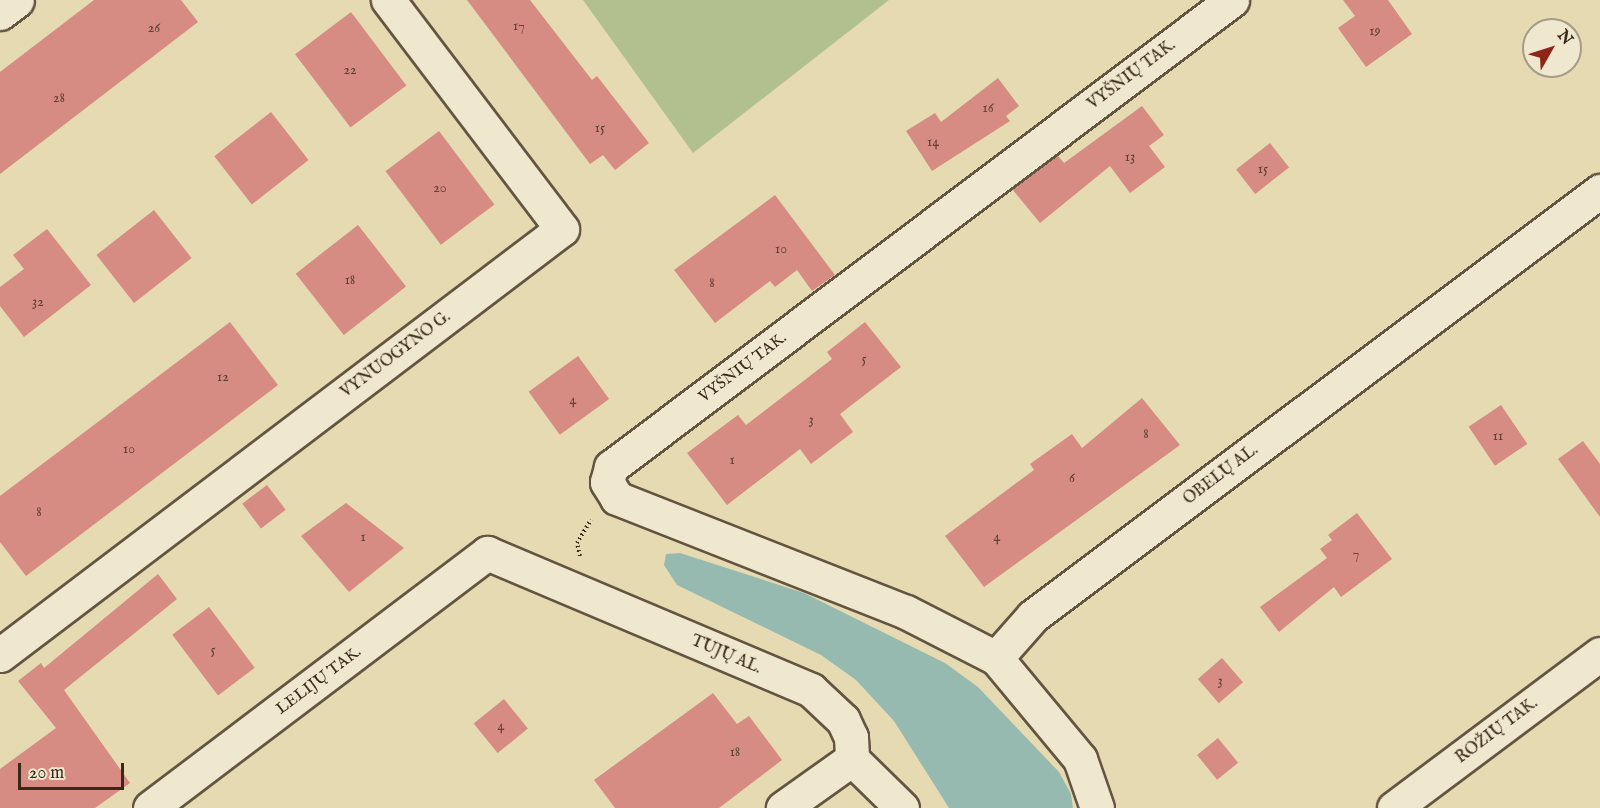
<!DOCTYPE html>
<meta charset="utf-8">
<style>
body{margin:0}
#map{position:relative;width:1600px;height:808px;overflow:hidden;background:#e6dab3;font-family:"IM FELL English",serif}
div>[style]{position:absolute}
.green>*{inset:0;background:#b2c08f}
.water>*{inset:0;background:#96bab0}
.building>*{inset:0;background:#d68b83;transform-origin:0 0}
.path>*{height:4px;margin-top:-2px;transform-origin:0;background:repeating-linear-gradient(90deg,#382919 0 1.5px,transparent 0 4.5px)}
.roads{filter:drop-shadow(2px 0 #645540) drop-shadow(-2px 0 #645540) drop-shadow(0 2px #645540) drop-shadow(0 -2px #645540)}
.minor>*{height:33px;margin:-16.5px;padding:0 16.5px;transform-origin:16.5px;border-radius:16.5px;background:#efe7ce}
span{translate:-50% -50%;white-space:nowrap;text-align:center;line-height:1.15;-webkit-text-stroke:6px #efe7ce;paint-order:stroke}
.number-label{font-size:14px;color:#604234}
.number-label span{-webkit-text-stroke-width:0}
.street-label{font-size:16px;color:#382919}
.north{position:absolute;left:1522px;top:18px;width:60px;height:60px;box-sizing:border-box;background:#efe7ce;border:2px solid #a69b86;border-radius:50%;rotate:51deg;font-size:16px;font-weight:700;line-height:24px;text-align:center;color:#382919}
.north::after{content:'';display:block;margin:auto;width:21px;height:27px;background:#8f2418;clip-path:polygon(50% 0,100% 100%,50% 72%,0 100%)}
.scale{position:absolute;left:18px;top:763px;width:106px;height:27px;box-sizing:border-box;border:3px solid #382919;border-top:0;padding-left:8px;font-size:18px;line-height:21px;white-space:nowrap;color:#382919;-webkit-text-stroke:4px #efe7ce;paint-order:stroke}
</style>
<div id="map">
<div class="green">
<div style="clip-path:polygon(583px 0,889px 0,693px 153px)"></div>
</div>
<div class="water">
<div style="clip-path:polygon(680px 553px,804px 593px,945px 663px,978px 687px,1059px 772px,1071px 794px,1073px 808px,949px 808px,894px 721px,856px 680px,821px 655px,677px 585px,664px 565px,666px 554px)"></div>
</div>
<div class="building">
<div style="clip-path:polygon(94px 0,181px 0,198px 22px,0 174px,0 72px)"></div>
<div style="clip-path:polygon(467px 0,530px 0,592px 80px,597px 76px,649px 143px,615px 170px,603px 155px,590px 164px)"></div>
<div style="clip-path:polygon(1343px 0,1388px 0,1412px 34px,1366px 67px,1338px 28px,1355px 16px)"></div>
<div style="left:351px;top:12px;width:92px;height:70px;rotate:53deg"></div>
<div style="clip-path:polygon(998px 78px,1019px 106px,1006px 116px,1010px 121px,932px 171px,906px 131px,935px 113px,941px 122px)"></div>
<div style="clip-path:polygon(1142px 106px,1164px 135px,1149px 146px,1165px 167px,1130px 193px,1110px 166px,1040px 223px,1012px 189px,1057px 155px,1064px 163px)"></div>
<div style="left:271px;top:112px;width:61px;height:72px;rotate:52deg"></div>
<div style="left:439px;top:131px;width:92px;height:67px;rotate:53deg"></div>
<div style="left:1270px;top:143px;width:31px;height:43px;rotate:52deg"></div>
<div style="clip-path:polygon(775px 195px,835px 275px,812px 291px,797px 270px,775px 287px,770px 281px,715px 323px,674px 270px)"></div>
<div style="left:154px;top:210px;width:61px;height:73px;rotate:52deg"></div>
<div style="left:358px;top:225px;width:78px;height:79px;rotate:52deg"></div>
<div style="clip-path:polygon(47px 229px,91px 285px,24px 337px,0 306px,0 287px,24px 269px,13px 255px)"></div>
<div style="clip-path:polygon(230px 322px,278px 385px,26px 576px,0 542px,0 496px)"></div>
<div style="clip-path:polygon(865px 322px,901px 367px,840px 414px,853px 432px,811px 464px,800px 449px,727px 505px,687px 453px,738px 415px,746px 425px,832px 359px,827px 352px)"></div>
<div style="left:578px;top:356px;width:53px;height:61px;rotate:54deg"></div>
<div style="clip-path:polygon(1142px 398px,1180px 445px,984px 587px,945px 536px,1034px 470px,1030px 464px,1072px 434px,1082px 448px)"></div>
<div style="left:1501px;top:405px;width:47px;height:39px;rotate:56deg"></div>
<div style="clip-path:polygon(1583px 441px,1600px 464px,1600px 517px,1558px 459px)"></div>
<div style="left:267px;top:485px;width:31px;height:31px;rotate:53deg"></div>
<div style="clip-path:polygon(346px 503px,404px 548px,349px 592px,301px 536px)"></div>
<div style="clip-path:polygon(1357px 513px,1392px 559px,1341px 597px,1334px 587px,1279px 632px,1260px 607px,1327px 558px,1320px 549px,1332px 540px,1328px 535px)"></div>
<div style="clip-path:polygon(158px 574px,177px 599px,64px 690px,130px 783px,95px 808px,0 808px,0 769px,56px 728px,18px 681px,41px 663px,44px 668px)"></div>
<div style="left:209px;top:607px;width:76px;height:46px;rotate:53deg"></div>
<div style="left:1222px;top:658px;width:32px;height:32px;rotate:49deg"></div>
<div style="clip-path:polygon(713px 693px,737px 724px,749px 716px,782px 760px,719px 808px,615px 808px,594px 780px)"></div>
<div style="left:504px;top:699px;width:38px;height:39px;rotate:51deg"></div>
<div style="left:1218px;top:738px;width:32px;height:27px;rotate:51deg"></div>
</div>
<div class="path">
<div style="left:580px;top:556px;width:13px;rotate:-103deg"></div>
<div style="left:577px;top:543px;width:27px;rotate:-59deg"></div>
</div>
<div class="roads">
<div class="minor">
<div style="left:0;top:13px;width:21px;rotate:-37deg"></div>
<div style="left:0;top:655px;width:705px;rotate:-37.16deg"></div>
<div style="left:562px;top:229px;width:288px;rotate:-127.2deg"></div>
<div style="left:996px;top:658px;width:101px;rotate:-152.9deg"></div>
<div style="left:906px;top:612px;width:311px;rotate:-158.5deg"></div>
<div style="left:617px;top:498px;width:19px;rotate:-122deg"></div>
<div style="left:607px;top:482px;width:16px;rotate:-75deg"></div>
<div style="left:611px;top:467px;width:777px;rotate:-36.94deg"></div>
<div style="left:852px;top:759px;width:70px;rotate:44.4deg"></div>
<div style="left:150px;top:808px;width:423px;rotate:-37.1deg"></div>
<div style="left:487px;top:553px;width:352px;rotate:22.9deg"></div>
<div style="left:811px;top:690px;width:44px;rotate:43.2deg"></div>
<div style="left:843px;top:720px;width:19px;rotate:65deg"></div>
<div style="left:851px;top:737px;width:22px;rotate:87deg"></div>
<div style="left:852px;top:759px;width:85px;rotate:144.6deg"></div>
<div style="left:1097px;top:808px;width:52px;rotate:-109.1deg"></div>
<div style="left:1080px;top:759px;width:131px;rotate:-129.7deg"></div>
<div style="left:996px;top:658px;width:56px;rotate:-48.6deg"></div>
<div style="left:1033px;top:616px;width:709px;rotate:-36.85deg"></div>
<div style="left:1394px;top:808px;width:257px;rotate:-36.8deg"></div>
</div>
</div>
<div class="number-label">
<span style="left:519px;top:26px">17</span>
<span style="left:154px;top:28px">26</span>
<span style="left:1375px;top:31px">19</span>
<span style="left:350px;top:70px">22</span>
<span style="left:59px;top:98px">28</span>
<span style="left:988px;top:108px">16</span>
<span style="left:600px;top:128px">15</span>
<span style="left:933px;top:142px">14</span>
<span style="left:1130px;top:157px">13</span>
<span style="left:1263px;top:169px">15</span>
<span style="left:440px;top:188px">20</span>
<span style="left:781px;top:249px">10</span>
<span style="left:350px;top:280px">18</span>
<span style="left:712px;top:283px">8</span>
<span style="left:38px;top:302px">32</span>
<span style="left:864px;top:359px">5</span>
<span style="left:223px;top:377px">12</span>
<span style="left:573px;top:400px">4</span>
<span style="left:811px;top:420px">3</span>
<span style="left:1146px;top:434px">8</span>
<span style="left:1498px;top:436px">11</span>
<span style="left:129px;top:449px">10</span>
<span style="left:732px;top:460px">1</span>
<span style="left:1072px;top:478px">6</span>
<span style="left:39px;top:512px">8</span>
<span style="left:363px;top:537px">1</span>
<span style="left:997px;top:537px">4</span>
<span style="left:1356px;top:554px">7</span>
<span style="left:213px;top:650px">5</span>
<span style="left:1220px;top:681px">3</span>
<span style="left:501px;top:726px">4</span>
<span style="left:735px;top:752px">18</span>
</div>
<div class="street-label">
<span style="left:1132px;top:75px;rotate:-37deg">VYŠNIŲ TAK.</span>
<span style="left:396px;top:355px;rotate:-37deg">VYNUOGYNO G.</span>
<span style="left:743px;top:368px;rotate:-37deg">VYŠNIŲ TAK.</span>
<span style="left:1221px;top:475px;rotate:-37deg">OBELŲ AL.</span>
<span style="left:726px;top:655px;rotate:23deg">TUJŲ AL.</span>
<span style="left:319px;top:681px;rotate:-37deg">LELIJŲ TAK.</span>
<span style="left:1497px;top:731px;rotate:-37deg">ROŽIŲ TAK.</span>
</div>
<div class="north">N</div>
<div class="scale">20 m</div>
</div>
